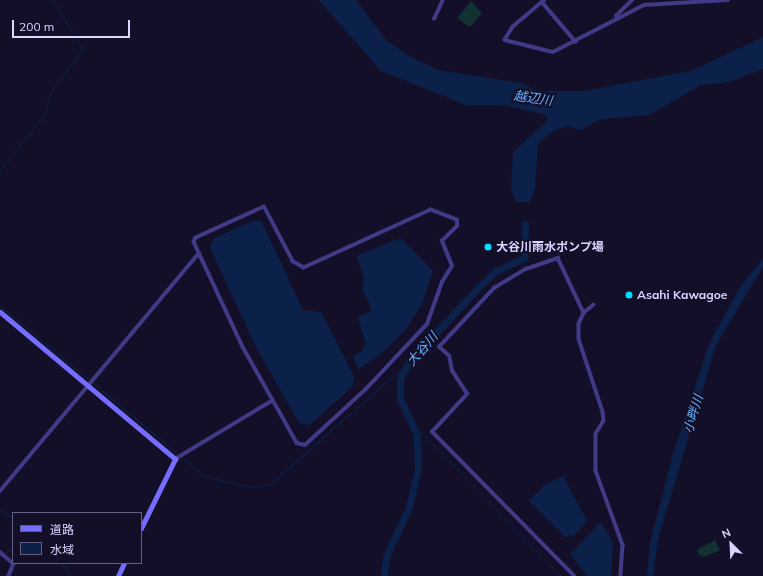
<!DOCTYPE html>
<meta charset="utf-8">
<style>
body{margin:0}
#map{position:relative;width:763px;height:576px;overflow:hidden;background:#140f28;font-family:Mulish,"Noto Sans JP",sans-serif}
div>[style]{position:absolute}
.green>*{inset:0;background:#123232}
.water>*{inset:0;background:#0c214a}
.stream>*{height:1px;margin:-0.5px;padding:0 0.5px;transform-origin:0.5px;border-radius:0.5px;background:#0c214a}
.river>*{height:7px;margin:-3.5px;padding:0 3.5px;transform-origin:3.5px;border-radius:3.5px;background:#0c214a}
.street>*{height:3.5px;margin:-1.75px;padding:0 1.75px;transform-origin:1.75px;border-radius:1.75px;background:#403a87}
.secondary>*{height:5px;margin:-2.5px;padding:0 2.5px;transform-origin:2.5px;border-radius:2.5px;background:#766dff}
.dots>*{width:11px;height:11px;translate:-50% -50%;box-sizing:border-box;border:2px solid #140f28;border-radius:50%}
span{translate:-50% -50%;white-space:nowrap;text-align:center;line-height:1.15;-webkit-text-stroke:4px #140f28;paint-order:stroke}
.poi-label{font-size:12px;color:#dcd6ff;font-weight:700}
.left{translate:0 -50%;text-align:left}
.water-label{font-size:13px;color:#64b2ff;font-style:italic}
.legend{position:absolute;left:12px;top:512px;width:130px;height:52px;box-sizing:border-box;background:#140f28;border:1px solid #645f7e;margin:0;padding:5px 7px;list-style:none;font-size:12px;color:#dcd6ff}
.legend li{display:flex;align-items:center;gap:8px;height:20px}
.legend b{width:20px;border:1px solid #645f7e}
.north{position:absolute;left:711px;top:524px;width:40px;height:40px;-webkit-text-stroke:3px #140f28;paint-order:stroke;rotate:336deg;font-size:11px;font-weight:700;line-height:16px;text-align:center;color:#dcd6ff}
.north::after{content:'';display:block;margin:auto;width:14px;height:18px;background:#dcd6ff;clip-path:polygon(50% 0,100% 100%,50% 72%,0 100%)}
.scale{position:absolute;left:12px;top:20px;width:118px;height:18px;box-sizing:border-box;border:2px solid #dcd6ff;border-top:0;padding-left:5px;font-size:12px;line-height:14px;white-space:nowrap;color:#dcd6ff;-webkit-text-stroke:3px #140f28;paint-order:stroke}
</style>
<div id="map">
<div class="green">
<div style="clip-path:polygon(471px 1px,482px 13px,470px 27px,457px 18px)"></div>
<div style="clip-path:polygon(715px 540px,720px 550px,704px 557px,698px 554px,698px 549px)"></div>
</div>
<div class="water">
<div style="clip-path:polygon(319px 0,356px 0,386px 40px,409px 56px,438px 70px,520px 83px,538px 91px,584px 91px,691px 71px,763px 37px,763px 69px,729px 82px,701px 85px,649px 115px,601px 119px,580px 130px,568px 126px,553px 131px,538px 144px,535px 189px,530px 202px,516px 202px,511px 189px,513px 152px,547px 121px,547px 115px,502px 105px,466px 105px,381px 71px)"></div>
<div style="clip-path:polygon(254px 220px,262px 222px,303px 310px,321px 312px,354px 376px,353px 386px,310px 425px,299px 423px,256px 347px,210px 248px,213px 239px)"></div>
<div style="clip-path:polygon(401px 238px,433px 271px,422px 304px,407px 328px,382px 353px,358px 370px,353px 356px,362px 351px,366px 343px,358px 318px,372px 310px,362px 289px,364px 276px,356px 256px)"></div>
<div style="clip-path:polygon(763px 259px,763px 267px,716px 345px,658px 539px,653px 576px,647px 576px,650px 543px,672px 457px,709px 344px,741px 285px)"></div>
<div style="clip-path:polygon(563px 476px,587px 521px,573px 537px,570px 534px,566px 538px,529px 501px,546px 484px)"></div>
<div style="clip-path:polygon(601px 522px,613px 543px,611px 576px,587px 576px,570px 554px)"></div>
</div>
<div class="stream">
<div style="left:0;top:170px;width:67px;rotate:-51.1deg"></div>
<div style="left:42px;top:118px;width:32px;rotate:-70deg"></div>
<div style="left:53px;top:88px;width:49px;rotate:-52.4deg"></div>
<div style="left:83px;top:49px;width:58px;rotate:-122.3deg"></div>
<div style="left:0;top:306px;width:117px;rotate:39.8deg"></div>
<div style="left:93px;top:383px;width:112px;rotate:39.9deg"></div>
<div style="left:415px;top:426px;width:209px;rotate:45.8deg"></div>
<div style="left:182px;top:457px;width:28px;rotate:41deg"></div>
<div style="left:203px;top:475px;width:13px;rotate:18deg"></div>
<div style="left:215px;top:479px;width:39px;rotate:12deg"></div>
<div style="left:253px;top:487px;width:17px;rotate:-10deg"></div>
<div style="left:270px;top:484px;width:185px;rotate:-41.3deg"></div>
<div style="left:0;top:508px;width:17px;rotate:40deg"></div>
<div style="left:1px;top:551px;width:5px;rotate:22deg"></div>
<div style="left:6px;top:553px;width:11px;rotate:-49deg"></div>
<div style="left:61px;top:563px;width:17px;rotate:50deg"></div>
</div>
<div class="river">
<div style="left:384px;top:576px;width:19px;rotate:-84deg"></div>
<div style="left:386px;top:557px;width:55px;rotate:-65.3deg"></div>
<div style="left:409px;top:507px;width:39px;rotate:-77deg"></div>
<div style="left:418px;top:469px;width:34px;rotate:-92deg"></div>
<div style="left:417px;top:435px;width:40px;rotate:-115deg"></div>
<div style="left:400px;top:399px;width:21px;rotate:-90deg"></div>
<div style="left:400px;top:378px;width:18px;rotate:-61deg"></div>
<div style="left:409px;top:362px;width:98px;rotate:-47.1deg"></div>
<div style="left:476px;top:290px;width:28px;rotate:-44deg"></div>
<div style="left:496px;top:271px;width:31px;rotate:-25deg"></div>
<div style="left:524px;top:258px;width:34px;rotate:-88deg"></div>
</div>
<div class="street">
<div style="left:545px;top:0;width:42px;rotate:139.8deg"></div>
<div style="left:513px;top:27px;width:15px;rotate:122deg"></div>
<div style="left:505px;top:40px;width:49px;rotate:14deg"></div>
<div style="left:553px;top:52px;width:102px;rotate:-27.3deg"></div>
<div style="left:644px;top:5px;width:84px;rotate:-3.4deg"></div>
<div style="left:542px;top:2px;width:52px;rotate:49.6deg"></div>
<div style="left:616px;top:16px;width:23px;rotate:-45deg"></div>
<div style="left:434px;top:19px;width:21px;rotate:-65deg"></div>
<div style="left:594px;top:305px;width:13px;rotate:141deg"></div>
<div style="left:584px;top:313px;width:12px;rotate:114deg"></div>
<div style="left:579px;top:324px;width:15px;rotate:90deg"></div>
<div style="left:579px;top:339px;width:77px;rotate:71.8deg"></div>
<div style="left:603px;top:412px;width:9px;rotate:84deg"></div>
<div style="left:604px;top:421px;width:15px;rotate:122deg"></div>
<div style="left:596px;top:434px;width:37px;rotate:90deg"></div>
<div style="left:596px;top:471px;width:79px;rotate:70deg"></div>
<div style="left:623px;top:545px;width:31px;rotate:94deg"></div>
<div style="left:175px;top:459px;width:114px;rotate:-31deg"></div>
<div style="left:273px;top:400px;width:49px;rotate:60.8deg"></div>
<div style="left:297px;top:443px;width:8px;rotate:14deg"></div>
<div style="left:305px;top:445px;width:84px;rotate:-42.6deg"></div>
<div style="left:367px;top:388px;width:88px;rotate:-46.8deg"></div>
<div style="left:427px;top:324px;width:45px;rotate:-70.3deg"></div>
<div style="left:442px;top:282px;width:19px;rotate:-58deg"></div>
<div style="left:452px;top:266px;width:27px;rotate:-112deg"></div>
<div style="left:442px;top:241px;width:21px;rotate:-45deg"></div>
<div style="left:457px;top:226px;width:6px;rotate:-90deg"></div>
<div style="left:457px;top:220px;width:28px;rotate:-159deg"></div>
<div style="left:431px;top:210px;width:140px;rotate:155.5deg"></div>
<div style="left:304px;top:268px;width:13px;rotate:-151deg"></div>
<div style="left:293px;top:262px;width:62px;rotate:-117.8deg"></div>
<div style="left:264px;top:207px;width:75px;rotate:155.5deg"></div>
<div style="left:196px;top:238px;width:4px;rotate:117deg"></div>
<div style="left:194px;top:242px;width:116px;rotate:65deg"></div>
<div style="left:243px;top:347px;width:61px;rotate:60.5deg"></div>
<div style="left:0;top:491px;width:310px;rotate:-50.1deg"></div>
<div style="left:0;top:552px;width:18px;rotate:41deg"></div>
<div style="left:14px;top:564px;width:13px;rotate:113deg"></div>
<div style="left:574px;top:576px;width:202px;rotate:-134.6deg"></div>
<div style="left:432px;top:432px;width:52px;rotate:-47.4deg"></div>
<div style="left:467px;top:394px;width:27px;rotate:-123deg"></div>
<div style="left:452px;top:371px;width:15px;rotate:-101deg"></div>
<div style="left:449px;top:356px;width:13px;rotate:-138deg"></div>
<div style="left:439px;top:347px;width:81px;rotate:-47deg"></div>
<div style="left:494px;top:288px;width:37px;rotate:-31deg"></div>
<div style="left:526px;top:269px;width:34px;rotate:-19deg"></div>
<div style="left:558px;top:258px;width:61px;rotate:64.7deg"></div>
</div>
<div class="secondary">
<div style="left:0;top:312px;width:229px;rotate:40deg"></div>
<div style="left:175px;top:459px;width:77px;rotate:116.2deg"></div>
<div style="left:118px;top:576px;width:14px;rotate:-65deg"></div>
</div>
<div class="dots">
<div style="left:488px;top:247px;background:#02deff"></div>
<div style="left:629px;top:295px;background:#02deff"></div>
</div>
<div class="poi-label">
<span class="left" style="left:496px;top:247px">大谷川雨水ポンプ場</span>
<span class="left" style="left:637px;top:295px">Asahi Kawagoe</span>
</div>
<div class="water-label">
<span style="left:533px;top:98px;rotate:8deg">越辺川</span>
<span style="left:422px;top:349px;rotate:-49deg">大谷川</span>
<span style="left:693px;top:414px;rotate:-73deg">小畔川</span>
</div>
<ul class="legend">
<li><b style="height:5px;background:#766dff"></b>道路</li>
<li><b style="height:11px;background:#0c214a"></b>水域</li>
</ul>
<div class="north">N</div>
<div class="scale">200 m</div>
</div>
